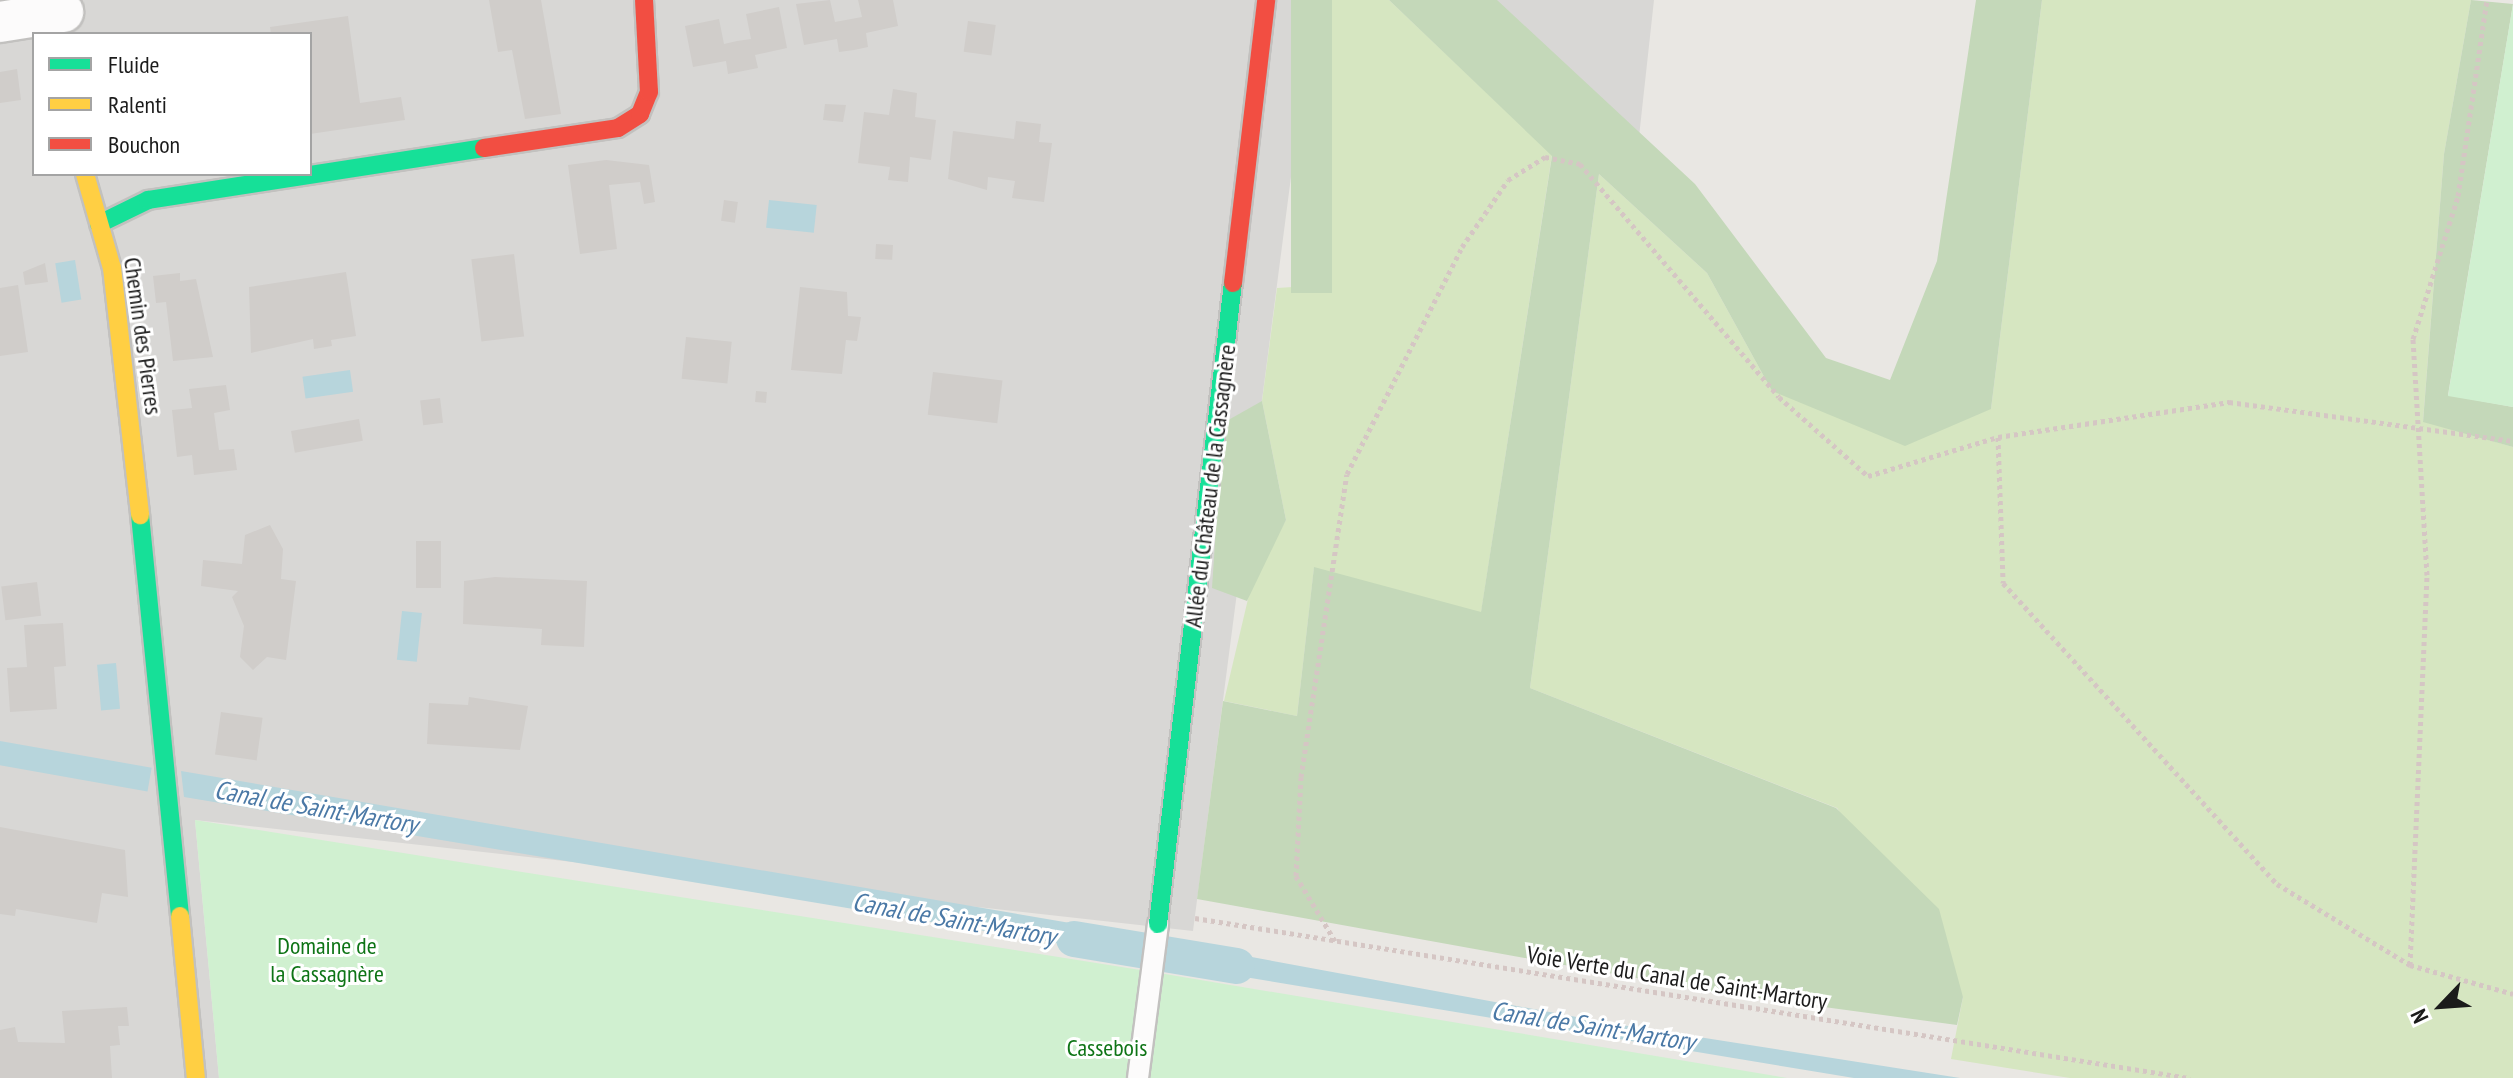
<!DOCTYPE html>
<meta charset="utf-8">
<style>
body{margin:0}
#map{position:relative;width:2513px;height:1078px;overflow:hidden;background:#e9e7e3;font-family:"PT Sans Narrow",sans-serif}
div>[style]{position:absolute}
.residential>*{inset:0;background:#d8d7d5}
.grass>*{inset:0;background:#d6e6c1}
.forest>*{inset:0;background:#c4d8b9;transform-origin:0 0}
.park>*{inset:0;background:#d0f0d0}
.water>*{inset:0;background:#b7d5dc;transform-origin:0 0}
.canal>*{height:36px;margin:-18px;padding:0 18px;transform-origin:18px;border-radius:18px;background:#b7d5dc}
.building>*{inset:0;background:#d0cdca;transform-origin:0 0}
.path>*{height:5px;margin-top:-2.5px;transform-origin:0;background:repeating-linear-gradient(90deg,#d5c6c4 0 4px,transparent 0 8px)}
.roads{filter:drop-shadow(2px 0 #c2c1bf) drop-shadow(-2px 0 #c2c1bf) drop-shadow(0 2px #c2c1bf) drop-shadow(0 -2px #c2c1bf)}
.lane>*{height:20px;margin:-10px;padding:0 10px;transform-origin:10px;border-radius:10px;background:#fcfbfb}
.street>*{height:40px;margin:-20px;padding:0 20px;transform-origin:20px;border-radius:20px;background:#fcfbfb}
.fast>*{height:18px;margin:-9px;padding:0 9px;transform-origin:9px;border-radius:9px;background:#16e098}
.slow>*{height:18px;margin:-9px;padding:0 9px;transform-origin:9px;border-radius:9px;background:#ffcf43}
.jam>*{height:18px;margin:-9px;padding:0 9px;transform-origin:9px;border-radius:9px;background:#f24e42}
span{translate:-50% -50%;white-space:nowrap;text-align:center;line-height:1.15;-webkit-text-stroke:6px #fff;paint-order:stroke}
.street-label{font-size:24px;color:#1b1b1b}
.park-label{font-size:24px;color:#0e7416}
.water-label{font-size:26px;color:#4b79a6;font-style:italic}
.legend{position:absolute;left:32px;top:32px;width:280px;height:144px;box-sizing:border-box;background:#fff;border:2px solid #a4a4a4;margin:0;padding:10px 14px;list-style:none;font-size:24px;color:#1b1b1b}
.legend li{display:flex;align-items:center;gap:16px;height:40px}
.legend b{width:40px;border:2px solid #a4a4a4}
.north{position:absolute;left:2401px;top:966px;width:80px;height:80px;-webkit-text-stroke:6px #fff;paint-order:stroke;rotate:245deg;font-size:22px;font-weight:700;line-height:32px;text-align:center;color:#1b1b1b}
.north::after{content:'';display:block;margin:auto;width:28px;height:36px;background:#1b1b1b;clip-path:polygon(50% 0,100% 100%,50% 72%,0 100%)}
</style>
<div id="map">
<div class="residential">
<div style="clip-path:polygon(evenodd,0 0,1314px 0,1193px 931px,195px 820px,219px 1078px,0 1078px,0 0,34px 34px,310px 34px,310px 174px,34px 174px,34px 34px)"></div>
<div style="clip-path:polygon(1456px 0,1654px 0,1636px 164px)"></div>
</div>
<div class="grass">
<div style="clip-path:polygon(1332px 0,1389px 0,1552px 155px,1481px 613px,1314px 568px,1297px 716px,1224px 701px,1252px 582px,1286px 520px,1262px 401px,1277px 288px,1293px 287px)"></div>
<div style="clip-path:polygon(2042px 0,2471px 0,2444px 154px,2423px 421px,2513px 447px,2513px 1078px,2070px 1078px,1951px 1059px,1963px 997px,1837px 808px,1530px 688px,1599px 174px,1707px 273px,1772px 391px,1991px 409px)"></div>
</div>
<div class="forest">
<div style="left:1291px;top:0;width:41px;height:293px"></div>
<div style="clip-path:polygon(1389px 0,1497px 0,1695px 184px,1826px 358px,1890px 380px,1937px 261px,1976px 0,2042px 0,1991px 409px,1905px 446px,1772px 391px,1707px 273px,1599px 174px,1530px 688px,1836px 808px,1939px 909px,1963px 997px,1957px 1025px,1720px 993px,1197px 899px,1223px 701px,1297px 716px,1314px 567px,1481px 612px,1552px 156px)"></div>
<div style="clip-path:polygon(2471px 0,2513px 4px,2448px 395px,2513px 407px,2513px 447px,2423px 422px,2444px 154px)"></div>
<div style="clip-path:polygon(1262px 401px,1286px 520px,1247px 601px,1212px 588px,1223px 423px)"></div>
</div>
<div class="park">
<div style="clip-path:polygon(2513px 4px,2513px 407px,2448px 396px)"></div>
<div style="clip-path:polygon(195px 820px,1153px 972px,1787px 1078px,219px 1078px)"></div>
</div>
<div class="water">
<div style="left:769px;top:200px;width:48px;height:28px;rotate:6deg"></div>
<div style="left:75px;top:260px;width:40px;height:20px;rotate:81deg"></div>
<div style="left:350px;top:370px;width:22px;height:48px;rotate:82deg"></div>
<div style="left:402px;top:611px;width:20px;height:49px;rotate:6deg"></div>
<div style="left:116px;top:663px;width:46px;height:19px;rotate:85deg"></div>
<div style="left:0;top:741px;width:154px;height:24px;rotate:10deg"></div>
<div style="clip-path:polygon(181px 771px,1123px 932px,1123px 954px,184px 797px)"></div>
<div style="clip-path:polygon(1192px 946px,1609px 1023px,1960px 1078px,1854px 1078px,1190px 968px)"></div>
</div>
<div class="canal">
<div style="left:1074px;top:939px;width:165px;rotate:9.4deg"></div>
</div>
<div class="building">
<div style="clip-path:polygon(489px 0,541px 0,561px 114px,525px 119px,512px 50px,498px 52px)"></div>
<div style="clip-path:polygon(830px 0,835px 22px,862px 17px,858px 0,893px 0,898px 26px,866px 33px,868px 47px,854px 50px,839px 52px,837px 39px,804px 45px,796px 4px)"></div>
<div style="clip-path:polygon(779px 7px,787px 48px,755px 55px,758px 68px,728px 74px,726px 61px,693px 67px,685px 26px,719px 19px,724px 44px,737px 41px,751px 39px,746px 14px)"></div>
<div style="clip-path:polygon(348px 16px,360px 103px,401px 97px,405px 120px,310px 134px,310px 34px,271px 34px,270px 27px)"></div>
<div style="left:968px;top:21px;width:28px;height:31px;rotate:8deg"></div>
<div style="clip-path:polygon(17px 69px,21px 100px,0 103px,0 72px)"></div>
<div style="clip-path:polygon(893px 89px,917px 93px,915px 117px,936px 120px,931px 160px,910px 157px,908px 182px,888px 180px,890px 167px,858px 163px,864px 112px,889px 115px)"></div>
<div style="clip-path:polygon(825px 104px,846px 105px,843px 122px,823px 120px)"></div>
<div style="clip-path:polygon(1016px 121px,1041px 124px,1039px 142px,1052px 143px,1044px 202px,1012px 198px,1015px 181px,988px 177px,987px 190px,948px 179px,953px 131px,1014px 139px)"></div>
<div style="clip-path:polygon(606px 160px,649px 165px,655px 202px,644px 204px,640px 182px,609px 185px,617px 249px,580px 254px,568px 165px)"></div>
<div style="left:724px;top:200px;width:14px;height:21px;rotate:8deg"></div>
<div style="left:876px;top:244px;width:17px;height:15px;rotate:3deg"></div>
<div style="left:514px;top:254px;width:83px;height:43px;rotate:83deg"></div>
<div style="clip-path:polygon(45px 263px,48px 282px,25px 285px,23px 272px)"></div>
<div style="clip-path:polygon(346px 272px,356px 336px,331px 340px,332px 346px,314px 349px,313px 339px,251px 353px,249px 287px)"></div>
<div style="clip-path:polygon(180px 273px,180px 281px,196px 279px,213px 357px,173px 361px,166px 302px,156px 303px,153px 276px)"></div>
<div style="clip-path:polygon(18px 285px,28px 352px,0 356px,0 288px)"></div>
<div style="clip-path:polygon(800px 287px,847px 292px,848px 316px,861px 317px,857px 341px,846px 340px,842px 374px,791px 370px)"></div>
<div style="left:686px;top:337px;width:46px;height:42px;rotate:6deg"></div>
<div style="left:933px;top:372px;width:70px;height:43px;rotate:7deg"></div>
<div style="clip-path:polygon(226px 385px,230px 410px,214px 413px,219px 450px,234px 449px,237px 470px,194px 475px,192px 455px,177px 457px,172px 410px,192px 408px,189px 389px)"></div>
<div style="left:756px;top:391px;width:11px;height:11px;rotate:5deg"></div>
<div style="left:440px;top:398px;width:25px;height:20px;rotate:83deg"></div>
<div style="left:359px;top:419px;width:22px;height:69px;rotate:80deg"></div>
<div style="clip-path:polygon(270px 525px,283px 549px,281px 579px,296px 581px,286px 660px,267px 657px,253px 670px,240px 657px,244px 626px,232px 597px,238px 591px,201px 586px,203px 560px,242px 564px,245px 535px)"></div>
<div style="left:416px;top:541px;width:25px;height:47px"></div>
<div style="clip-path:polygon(495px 577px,587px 581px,584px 647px,541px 645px,542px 629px,463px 624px,464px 581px)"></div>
<div style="left:37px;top:582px;width:34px;height:36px;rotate:83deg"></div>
<div style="clip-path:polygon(63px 623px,66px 666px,54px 667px,57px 709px,10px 712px,7px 668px,27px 667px,24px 625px)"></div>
<div style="clip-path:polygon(469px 697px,528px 706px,520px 750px,427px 744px,429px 703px,468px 705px)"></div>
<div style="left:221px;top:712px;width:42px;height:43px;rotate:8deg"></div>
<div style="clip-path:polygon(0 827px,125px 850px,128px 897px,102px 893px,97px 923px,16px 909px,15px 916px,0 914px)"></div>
<div style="clip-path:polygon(127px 1007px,129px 1026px,118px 1026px,120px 1045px,110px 1046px,112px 1078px,0 1078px,0 1030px,15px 1027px,18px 1042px,65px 1043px,62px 1011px)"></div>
</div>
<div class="path">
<div style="left:1998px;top:437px;width:146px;rotate:88deg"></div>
<div style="left:2003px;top:583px;width:407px;rotate:47.7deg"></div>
<div style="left:2277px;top:884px;width:156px;rotate:31.3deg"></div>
<div style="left:2410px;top:965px;width:107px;rotate:15.7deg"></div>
<div style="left:1195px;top:918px;width:1008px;rotate:9.14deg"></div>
<div style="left:1335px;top:941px;width:76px;rotate:-121deg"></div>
<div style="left:1296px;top:876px;width:99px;rotate:-87.1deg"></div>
<div style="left:1301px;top:777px;width:306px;rotate:-81.4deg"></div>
<div style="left:1347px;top:474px;width:254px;rotate:-63.1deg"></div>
<div style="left:1462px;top:247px;width:81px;rotate:-55.5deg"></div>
<div style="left:1508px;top:180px;width:44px;rotate:-31.9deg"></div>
<div style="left:1545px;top:157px;width:36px;rotate:11deg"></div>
<div style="left:1580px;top:164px;width:306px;rotate:49.5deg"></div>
<div style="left:1779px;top:397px;width:119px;rotate:41.6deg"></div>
<div style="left:1868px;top:476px;width:136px;rotate:-16.7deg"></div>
<div style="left:1998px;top:437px;width:234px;rotate:-8.6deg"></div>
<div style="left:2229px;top:402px;width:287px;rotate:7.8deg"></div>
<div style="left:2410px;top:965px;width:390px;rotate:-87.5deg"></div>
<div style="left:2427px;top:575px;width:236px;rotate:-93.4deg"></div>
<div style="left:2413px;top:339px;width:150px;rotate:-72.5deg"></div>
<div style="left:2458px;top:196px;width:198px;rotate:-81.6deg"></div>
</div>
<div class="roads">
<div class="lane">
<div style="left:1138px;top:1078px;width:155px;rotate:-82.6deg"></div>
</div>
<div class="street">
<div style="left:0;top:22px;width:64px;rotate:-9deg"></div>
</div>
<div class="fast">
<div style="left:99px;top:224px;width:55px;rotate:-26.1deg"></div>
<div style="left:148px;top:200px;width:340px;rotate:-8.8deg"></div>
<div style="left:140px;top:515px;width:403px;rotate:84.3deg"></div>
<div style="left:1158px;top:924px;width:645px;rotate:-83.33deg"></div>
</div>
<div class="slow">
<div style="left:85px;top:174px;width:98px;rotate:74deg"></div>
<div style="left:112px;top:268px;width:249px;rotate:83.5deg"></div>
<div style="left:180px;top:916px;width:163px;rotate:84.4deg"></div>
</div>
<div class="jam">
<div style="left:484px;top:148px;width:135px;rotate:-8.5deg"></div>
<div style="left:618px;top:128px;width:26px;rotate:-32deg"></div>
<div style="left:640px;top:114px;width:24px;rotate:-68deg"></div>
<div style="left:649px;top:92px;width:92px;rotate:-93.1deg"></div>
<div style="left:1233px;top:283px;width:285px;rotate:-83.3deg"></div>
</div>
</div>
<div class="street-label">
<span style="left:143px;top:336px;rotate:82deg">Chemin des Pierres</span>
<span style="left:1210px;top:486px;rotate:-83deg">Allée du Château de la Cassagnère</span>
<span style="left:1677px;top:978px;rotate:9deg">Voie Verte du Canal de Saint-Martory</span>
</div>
<div class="park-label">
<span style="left:327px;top:960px">Domaine de<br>la Cassagnère</span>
<span style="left:1107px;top:1048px">Cassebois</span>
</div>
<div class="water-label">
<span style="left:316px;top:807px;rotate:10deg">Canal de Saint-Martory</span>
<span style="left:954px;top:919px;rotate:10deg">Canal de Saint-Martory</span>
<span style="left:1593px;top:1026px;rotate:9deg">Canal de Saint-Martory</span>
</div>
<ul class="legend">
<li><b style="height:10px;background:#16e098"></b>Fluide</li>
<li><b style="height:10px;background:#ffcf43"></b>Ralenti</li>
<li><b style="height:10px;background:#f24e42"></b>Bouchon</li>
</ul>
<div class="north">N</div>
</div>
